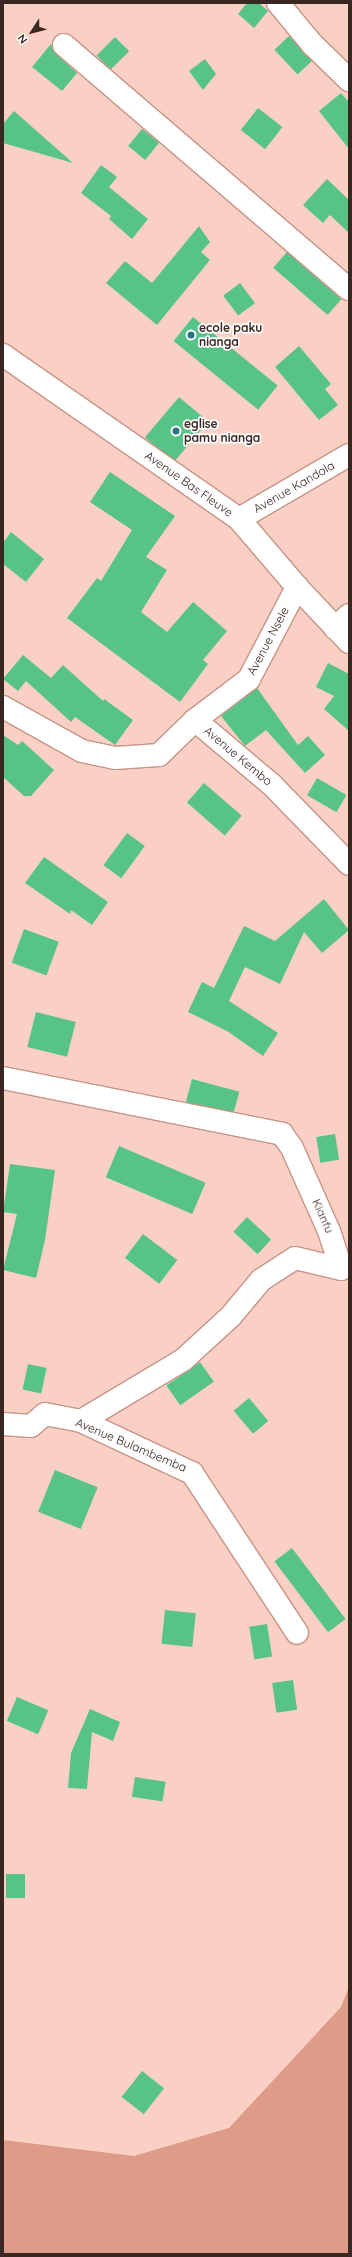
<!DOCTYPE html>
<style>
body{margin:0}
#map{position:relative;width:352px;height:2257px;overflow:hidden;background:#fbd0c4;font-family:Quicksand,sans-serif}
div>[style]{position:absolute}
.green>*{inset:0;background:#dd9b88}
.building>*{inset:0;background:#57c387;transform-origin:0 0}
.roads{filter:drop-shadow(1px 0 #c69485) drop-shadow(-1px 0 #c69485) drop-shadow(0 1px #c69485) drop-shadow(0 -1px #c69485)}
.minor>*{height:22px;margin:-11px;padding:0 11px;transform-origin:11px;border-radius:11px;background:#fff}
.dots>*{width:11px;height:11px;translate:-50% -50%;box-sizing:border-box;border:2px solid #fcfcfc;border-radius:50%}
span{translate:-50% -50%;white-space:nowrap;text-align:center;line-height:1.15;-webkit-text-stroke:3.5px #fcfcfc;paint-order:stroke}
.poi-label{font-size:12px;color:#3b2721;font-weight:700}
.left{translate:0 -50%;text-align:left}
.street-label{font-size:12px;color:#3b2721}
.frame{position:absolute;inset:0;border:4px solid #3b2721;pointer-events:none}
.north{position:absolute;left:12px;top:12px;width:40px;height:40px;-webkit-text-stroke:3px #fcfcfc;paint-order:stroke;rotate:234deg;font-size:11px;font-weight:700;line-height:16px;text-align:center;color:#3b2721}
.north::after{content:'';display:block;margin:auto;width:14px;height:18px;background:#3b2721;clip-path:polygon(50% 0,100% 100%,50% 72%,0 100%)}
</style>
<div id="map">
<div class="green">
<div style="clip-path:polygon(349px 1987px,349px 2254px,3px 2254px,3px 2140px,134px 2156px,229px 2128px,341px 2007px)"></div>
</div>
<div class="building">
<div style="clip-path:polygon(247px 3px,259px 3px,268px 11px,254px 28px,238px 14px)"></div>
<div style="left:289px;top:36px;width:34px;height:20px;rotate:47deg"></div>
<div style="left:115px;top:37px;width:20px;height:26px;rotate:45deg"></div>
<div style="clip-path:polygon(51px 44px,56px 54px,77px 73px,62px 91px,32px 67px)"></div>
<div style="clip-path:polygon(205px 59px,216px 74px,203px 90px,189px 71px)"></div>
<div style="clip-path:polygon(341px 93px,349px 102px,349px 149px,319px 111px)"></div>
<div style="left:258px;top:108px;width:31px;height:28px;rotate:38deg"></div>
<div style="clip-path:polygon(14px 111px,73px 163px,3px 143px,3px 124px)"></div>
<div style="left:142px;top:129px;width:22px;height:22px;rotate:39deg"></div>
<div style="clip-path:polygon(101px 165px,117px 177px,109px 187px,148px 219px,132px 239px,109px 219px,111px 216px,81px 193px)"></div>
<div style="clip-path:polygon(327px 179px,349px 200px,349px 233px,330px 215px,323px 223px,303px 205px)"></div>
<div style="clip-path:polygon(199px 226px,210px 242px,201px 252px,210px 260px,157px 325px,106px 283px,125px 261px,152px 283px)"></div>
<div style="left:287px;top:252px;width:72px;height:21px;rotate:41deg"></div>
<div style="left:240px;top:283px;width:25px;height:21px;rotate:53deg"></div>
<div style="left:193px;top:317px;width:109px;height:31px;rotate:39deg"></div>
<div style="clip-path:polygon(299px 346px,331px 384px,325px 389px,338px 405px,319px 420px,275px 367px)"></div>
<div style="left:179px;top:397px;width:38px;height:53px;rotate:40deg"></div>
<div style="clip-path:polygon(110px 472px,175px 516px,146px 557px,167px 570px,141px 612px,167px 632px,193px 602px,227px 631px,203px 660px,208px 664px,180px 702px,67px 618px,97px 578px,101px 581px,132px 530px,90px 502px)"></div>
<div style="clip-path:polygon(11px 532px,44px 559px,26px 582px,3px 564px,3px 543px)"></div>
<div style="clip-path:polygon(23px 655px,51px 678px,63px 665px,103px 701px,104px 699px,133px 720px,115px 745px,75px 717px,71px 722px,26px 681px,18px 691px,3px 679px)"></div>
<div style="clip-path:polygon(328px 663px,349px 674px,349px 731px,324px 709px,334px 696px,316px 687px)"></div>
<div style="clip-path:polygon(257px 688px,298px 745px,308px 736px,325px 755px,305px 773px,266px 730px,245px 746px,221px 716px)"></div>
<div style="clip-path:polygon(3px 735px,18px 745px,22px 741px,54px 770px,31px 796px,24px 796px,3px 777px)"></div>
<div style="left:317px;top:778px;width:34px;height:20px;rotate:30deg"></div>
<div style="left:204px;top:783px;width:50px;height:26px;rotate:41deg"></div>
<div style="left:127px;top:833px;width:22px;height:40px;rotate:36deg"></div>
<div style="clip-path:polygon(44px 857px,108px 902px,92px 925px,71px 910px,70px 914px,25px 883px)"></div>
<div style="clip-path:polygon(324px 899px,349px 930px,322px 953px,304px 932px,280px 984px,245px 967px,229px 1001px,278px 1033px,263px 1056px,227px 1031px,188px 1012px,202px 982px,214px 988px,244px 926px,275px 941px)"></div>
<div style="left:24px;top:929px;width:37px;height:36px;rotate:20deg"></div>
<div style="left:36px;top:1012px;width:41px;height:36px;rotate:14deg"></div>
<div style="left:192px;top:1079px;width:49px;height:24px;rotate:15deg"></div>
<div style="left:335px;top:1134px;width:26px;height:19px;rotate:81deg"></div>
<div style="left:119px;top:1146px;width:94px;height:34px;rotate:23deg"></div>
<div style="clip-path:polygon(10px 1164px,55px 1170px,45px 1240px,36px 1278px,3px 1270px,17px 1214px,3px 1212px)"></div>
<div style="left:247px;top:1217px;width:33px;height:20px;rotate:43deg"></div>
<div style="left:143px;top:1234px;width:43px;height:30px;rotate:37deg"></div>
<div style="left:200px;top:1362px;width:24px;height:41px;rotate:55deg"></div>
<div style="left:28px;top:1364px;width:19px;height:26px;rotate:12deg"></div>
<div style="left:249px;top:1398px;width:30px;height:20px;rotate:50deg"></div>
<div style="left:55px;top:1470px;width:46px;height:45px;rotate:22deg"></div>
<div style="left:292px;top:1548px;width:89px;height:22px;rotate:53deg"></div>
<div style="left:165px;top:1610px;width:31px;height:34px;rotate:6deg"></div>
<div style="left:267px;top:1624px;width:33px;height:18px;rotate:81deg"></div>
<div style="left:293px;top:1680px;width:30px;height:21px;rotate:82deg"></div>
<div style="left:17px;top:1697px;width:34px;height:26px;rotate:23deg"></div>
<div style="clip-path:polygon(90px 1709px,120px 1722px,113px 1741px,92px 1732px,87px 1789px,68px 1788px,71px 1753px)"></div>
<div style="left:135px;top:1777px;width:31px;height:20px;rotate:9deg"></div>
<div style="left:6px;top:1874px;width:19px;height:24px"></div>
<div style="left:142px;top:2071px;width:28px;height:33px;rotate:38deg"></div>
</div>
<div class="roads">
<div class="minor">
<div style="left:278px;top:3px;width:53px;rotate:50.3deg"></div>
<div style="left:312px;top:44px;width:52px;rotate:44.2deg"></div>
<div style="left:64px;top:45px;width:375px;rotate:40.6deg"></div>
<div style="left:3px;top:355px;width:287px;rotate:34.8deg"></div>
<div style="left:239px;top:519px;width:89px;rotate:49.5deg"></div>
<div style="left:297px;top:587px;width:76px;rotate:46.6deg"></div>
<div style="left:239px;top:519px;width:127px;rotate:-30.2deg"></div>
<div style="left:335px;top:628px;width:19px;rotate:-43deg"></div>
<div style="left:3px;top:707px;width:90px;rotate:29.1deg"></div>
<div style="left:82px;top:751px;width:34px;rotate:12deg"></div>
<div style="left:115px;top:758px;width:44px;rotate:-3.9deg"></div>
<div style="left:159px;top:755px;width:50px;rotate:-44.2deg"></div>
<div style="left:195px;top:720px;width:101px;rotate:40.2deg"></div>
<div style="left:272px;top:785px;width:110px;rotate:45.7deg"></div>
<div style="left:195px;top:720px;width:68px;rotate:-37.2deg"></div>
<div style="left:249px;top:679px;width:104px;rotate:-62.4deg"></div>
<div style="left:3px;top:1078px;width:285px;rotate:11.3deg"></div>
<div style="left:282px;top:1134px;width:17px;rotate:54deg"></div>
<div style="left:292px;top:1148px;width:91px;rotate:66deg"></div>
<div style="left:329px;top:1231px;width:40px;rotate:72deg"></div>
<div style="left:81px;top:1421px;width:119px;rotate:-30.9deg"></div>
<div style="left:183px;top:1360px;width:65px;rotate:-42.5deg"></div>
<div style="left:231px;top:1316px;width:47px;rotate:-50.2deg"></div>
<div style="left:261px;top:1280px;width:40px;rotate:-32.9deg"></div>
<div style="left:295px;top:1258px;width:47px;rotate:13.4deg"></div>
<div style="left:3px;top:1424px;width:28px;rotate:4deg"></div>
<div style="left:31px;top:1426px;width:18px;rotate:-41deg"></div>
<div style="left:45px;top:1414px;width:37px;rotate:11deg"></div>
<div style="left:81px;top:1421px;width:123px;rotate:25.1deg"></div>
<div style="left:192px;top:1473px;width:191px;rotate:56.7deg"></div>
</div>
</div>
<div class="dots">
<div style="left:191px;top:335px;background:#2f7383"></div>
<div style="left:176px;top:431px;background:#2f7383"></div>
</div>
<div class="poi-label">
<span class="left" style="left:199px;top:335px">ecole paku<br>nianga</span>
<span class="left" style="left:184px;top:431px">eglise<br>pamu nianga</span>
</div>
<div class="street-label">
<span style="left:189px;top:484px;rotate:35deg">Avenue Bas Fleuve</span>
<span style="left:294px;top:487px;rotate:-30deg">Avenue Kandola</span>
<span style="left:268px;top:641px;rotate:-62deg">Avenue Nsele</span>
<span style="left:238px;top:756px;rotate:40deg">Avenue Kembo</span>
<span style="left:323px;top:1216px;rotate:66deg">Kianfu</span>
<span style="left:131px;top:1445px;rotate:23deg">Avenue Bulambemba</span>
</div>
<div class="frame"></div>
<div class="north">N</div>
</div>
